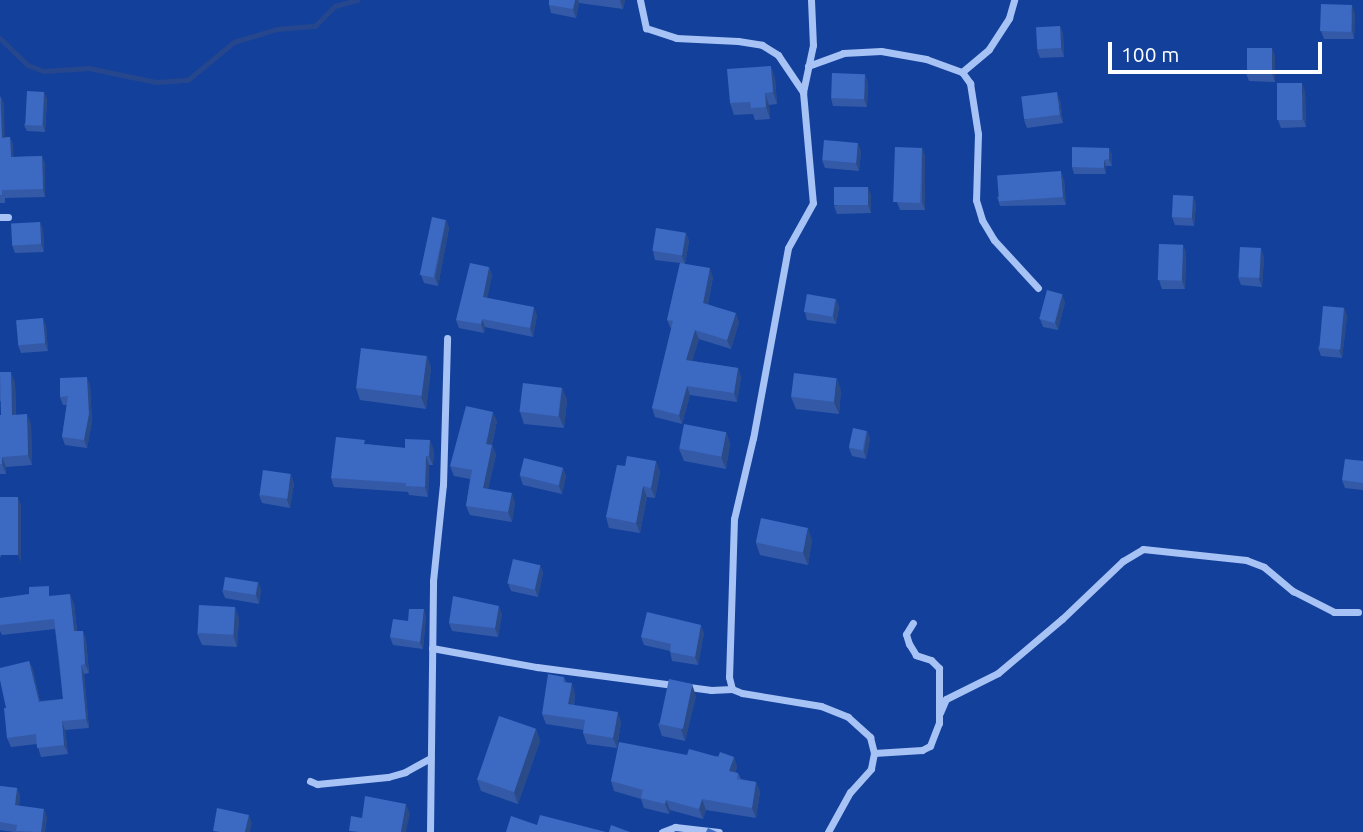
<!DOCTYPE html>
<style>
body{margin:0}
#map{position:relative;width:1363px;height:832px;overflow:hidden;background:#13409b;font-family:Ubuntu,sans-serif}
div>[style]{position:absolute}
.stream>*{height:4.5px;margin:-2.25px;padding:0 2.25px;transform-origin:2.25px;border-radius:2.25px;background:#26478d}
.street>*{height:7px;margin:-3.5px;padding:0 3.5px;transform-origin:3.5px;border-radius:3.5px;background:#a7c2f4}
.wall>*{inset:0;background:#345aa7;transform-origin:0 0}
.shaded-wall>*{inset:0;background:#2a4a88}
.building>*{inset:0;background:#3c69c2;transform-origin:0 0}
span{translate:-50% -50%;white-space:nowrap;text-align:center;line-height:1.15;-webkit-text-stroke:7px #13409b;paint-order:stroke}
.scale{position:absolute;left:1108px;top:42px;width:214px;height:32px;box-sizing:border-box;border:4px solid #fff;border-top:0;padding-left:9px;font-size:21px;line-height:24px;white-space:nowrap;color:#fff;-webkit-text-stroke:5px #13409b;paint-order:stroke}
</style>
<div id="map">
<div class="stream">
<div style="left:0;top:38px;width:39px;rotate:44deg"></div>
<div style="left:28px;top:65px;width:17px;rotate:21deg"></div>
<div style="left:44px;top:71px;width:45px;rotate:-3.8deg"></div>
<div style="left:89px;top:68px;width:68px;rotate:11.8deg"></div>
<div style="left:156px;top:82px;width:32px;rotate:-4deg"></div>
<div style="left:188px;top:80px;width:60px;rotate:-39.6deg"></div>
<div style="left:234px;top:42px;width:45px;rotate:-16.8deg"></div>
<div style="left:277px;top:29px;width:38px;rotate:-5deg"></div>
<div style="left:315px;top:26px;width:28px;rotate:-45deg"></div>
<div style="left:335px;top:6px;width:23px;rotate:-15deg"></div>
</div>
<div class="street">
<div style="left:640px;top:0;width:29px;rotate:78deg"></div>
<div style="left:646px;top:28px;width:32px;rotate:18deg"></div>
<div style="left:676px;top:38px;width:62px;rotate:2.8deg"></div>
<div style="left:738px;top:41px;width:24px;rotate:9deg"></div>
<div style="left:762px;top:45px;width:19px;rotate:32deg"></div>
<div style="left:778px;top:55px;width:45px;rotate:56deg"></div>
<div style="left:811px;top:0;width:45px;rotate:87.5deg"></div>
<div style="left:813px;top:45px;width:48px;rotate:102deg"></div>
<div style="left:803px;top:92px;width:111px;rotate:84.9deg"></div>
<div style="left:813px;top:203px;width:51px;rotate:119.1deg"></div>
<div style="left:788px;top:248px;width:193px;rotate:100.4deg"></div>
<div style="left:753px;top:438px;width:83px;rotate:103.2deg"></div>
<div style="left:734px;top:519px;width:158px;rotate:91.8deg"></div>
<div style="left:729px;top:677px;width:12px;rotate:76deg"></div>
<div style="left:732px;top:689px;width:11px;rotate:22deg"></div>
<div style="left:742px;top:693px;width:80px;rotate:9.3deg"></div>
<div style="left:821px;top:706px;width:29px;rotate:22deg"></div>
<div style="left:848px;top:717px;width:30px;rotate:42deg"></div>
<div style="left:870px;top:737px;width:16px;rotate:76deg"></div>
<div style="left:874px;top:753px;width:16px;rotate:101deg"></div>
<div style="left:871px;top:769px;width:31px;rotate:132deg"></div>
<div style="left:850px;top:792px;width:46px;rotate:118.8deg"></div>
<div style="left:808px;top:66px;width:37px;rotate:-20deg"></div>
<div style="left:843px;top:53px;width:38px;rotate:-3deg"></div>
<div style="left:881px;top:51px;width:46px;rotate:10.1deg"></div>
<div style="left:926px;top:59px;width:38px;rotate:20deg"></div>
<div style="left:962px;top:72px;width:14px;rotate:54deg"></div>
<div style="left:970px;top:83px;width:52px;rotate:81.1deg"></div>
<div style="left:978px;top:134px;width:66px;rotate:91.7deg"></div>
<div style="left:976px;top:200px;width:21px;rotate:73deg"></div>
<div style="left:982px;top:220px;width:23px;rotate:59deg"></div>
<div style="left:994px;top:240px;width:65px;rotate:47.5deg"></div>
<div style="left:962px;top:72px;width:35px;rotate:-40deg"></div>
<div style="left:989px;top:49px;width:37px;rotate:-57deg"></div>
<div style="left:1009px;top:18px;width:19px;rotate:-74deg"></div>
<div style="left:0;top:217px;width:8px"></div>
<div style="left:432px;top:648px;width:107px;rotate:10.3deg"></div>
<div style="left:537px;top:667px;width:176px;rotate:7.5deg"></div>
<div style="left:711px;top:690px;width:21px;rotate:-3deg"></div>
<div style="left:940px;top:713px;width:15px;rotate:-67deg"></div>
<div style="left:946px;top:699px;width:58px;rotate:-26.6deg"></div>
<div style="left:998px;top:673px;width:84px;rotate:-40.2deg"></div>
<div style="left:1062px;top:619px;width:84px;rotate:-43.6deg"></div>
<div style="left:1123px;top:561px;width:23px;rotate:-31deg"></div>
<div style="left:1143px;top:549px;width:104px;rotate:6.1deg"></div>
<div style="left:1246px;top:560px;width:19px;rotate:21deg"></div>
<div style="left:1264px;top:567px;width:38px;rotate:40deg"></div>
<div style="left:1293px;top:591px;width:46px;rotate:27.1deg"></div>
<div style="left:1334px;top:612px;width:24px"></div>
<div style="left:874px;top:753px;width:48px;rotate:-3.6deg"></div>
<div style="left:922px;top:750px;width:9px;rotate:-27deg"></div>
<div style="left:930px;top:746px;width:25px;rotate:-69deg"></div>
<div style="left:939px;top:723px;width:55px;rotate:-90deg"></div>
<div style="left:939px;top:668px;width:11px;rotate:-135deg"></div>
<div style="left:931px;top:660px;width:16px;rotate:-162deg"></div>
<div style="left:916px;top:655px;width:13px;rotate:-122deg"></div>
<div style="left:909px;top:644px;width:10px;rotate:-107deg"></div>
<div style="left:906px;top:634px;width:13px;rotate:-58deg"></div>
<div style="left:310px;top:781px;width:8px;rotate:23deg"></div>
<div style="left:317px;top:784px;width:71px;rotate:-5.6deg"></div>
<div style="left:388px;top:777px;width:18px;rotate:-16deg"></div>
<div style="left:405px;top:772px;width:29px;rotate:-29deg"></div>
<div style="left:430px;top:832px;width:251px;rotate:-89.3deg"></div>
<div style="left:433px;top:581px;width:97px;rotate:-84.1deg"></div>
<div style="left:443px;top:485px;width:147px;rotate:-88.4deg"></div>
<div style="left:662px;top:832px;width:14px;rotate:-21deg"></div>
<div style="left:675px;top:827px;width:44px;rotate:6.5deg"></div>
</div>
<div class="wall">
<div style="clip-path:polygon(549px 0,625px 0,623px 9px,579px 3px,576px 18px,551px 13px,549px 5px)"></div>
<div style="clip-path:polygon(1355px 13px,1354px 39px,1324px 39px,1321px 31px)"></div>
<div style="clip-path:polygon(1060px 26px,1063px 34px,1064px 57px,1040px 58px,1037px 50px)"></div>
<div style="clip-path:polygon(1275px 56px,1275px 82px,1249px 81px,1246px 73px)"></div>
<div style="clip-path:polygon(775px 78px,777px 104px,769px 105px,770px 119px,755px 120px,753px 114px,734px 115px,730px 103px)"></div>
<div style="clip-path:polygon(868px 82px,867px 107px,833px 106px,831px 98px)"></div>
<div style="clip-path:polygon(1305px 91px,1306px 127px,1281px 128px,1278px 120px)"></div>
<div style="clip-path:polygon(44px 92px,47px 99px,45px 132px,27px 131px,24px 125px)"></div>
<div style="clip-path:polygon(0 96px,4px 104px,4px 137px,10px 137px,13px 145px,13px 157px,42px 156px,45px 164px,45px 197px,5px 198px,5px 203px,0 203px)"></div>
<div style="clip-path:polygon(1060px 100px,1063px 123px,1027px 128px,1024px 120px)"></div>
<div style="clip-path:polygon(922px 148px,925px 156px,925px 210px,900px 210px,897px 202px)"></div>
<div style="clip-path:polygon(861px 151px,859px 171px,825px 168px,822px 160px)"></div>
<div style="clip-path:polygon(1112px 154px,1112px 166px,1106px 166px,1106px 174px,1074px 174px,1072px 167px)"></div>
<div style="clip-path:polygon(1064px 179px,1066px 205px,1000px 206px,997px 197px)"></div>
<div style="clip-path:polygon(871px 195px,871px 213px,837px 214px,834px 206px)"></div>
<div style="clip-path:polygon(1193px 196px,1196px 204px,1194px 226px,1175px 225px,1172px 217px)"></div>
<div style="clip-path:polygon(446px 220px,449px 228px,438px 286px,424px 283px,421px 275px)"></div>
<div style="clip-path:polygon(40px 222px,43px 230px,44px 252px,15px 253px,12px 245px)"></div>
<div style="clip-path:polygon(686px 233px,689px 241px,685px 264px,713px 277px,708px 304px,739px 322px,731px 349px,699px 339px,692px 361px,738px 368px,741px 377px,737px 402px,690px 395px,682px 424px,655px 417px,652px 408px,671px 329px,667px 320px,680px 263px,655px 260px,653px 251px)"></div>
<div style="clip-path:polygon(1183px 245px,1186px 253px,1185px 289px,1162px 289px,1159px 280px)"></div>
<div style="clip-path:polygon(1264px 256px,1262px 287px,1241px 285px,1238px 277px)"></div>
<div style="clip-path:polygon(489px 267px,492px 275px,487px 298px,537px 315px,533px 337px,485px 327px,484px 333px,459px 328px,456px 320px)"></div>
<div style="clip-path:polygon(836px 299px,839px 307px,836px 324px,807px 320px,805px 312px)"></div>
<div style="clip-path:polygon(1065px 302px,1058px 330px,1043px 327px,1040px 319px)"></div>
<div style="clip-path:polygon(1344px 308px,1347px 316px,1342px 358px,1321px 356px,1318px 348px)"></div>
<div style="clip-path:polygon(46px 326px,48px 351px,21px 353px,18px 345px)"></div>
<div style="clip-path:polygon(427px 356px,431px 368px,426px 409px,360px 400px,356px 388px)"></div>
<div style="clip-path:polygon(0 372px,15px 382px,16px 415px,31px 424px,32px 465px,6px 467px,6px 474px,0 474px,0 415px,1px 415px,1px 401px,0 401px)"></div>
<div style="clip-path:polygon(90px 385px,92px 422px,87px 448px,65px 445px,62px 437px,67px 405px,63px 405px,60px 397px)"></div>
<div style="clip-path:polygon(562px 388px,567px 400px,564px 428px,524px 424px,520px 412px)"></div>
<div style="clip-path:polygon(841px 390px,839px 414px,796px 409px,791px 397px)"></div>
<div style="clip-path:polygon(497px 421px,492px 445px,496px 455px,488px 489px,515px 502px,512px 522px,470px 515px,466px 506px,470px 479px,454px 476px,450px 466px)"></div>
<div style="clip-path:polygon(867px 431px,870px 439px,866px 459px,852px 456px,849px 448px)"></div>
<div style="clip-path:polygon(726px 432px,730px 444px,726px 469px,684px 461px,679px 449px)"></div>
<div style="clip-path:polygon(366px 444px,405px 448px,434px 450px,433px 465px,429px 465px,428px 497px,409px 495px,408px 492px,334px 487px,331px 478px)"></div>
<div style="clip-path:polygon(656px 461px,660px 472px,655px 498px,647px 497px,640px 533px,609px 528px,606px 517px,625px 466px)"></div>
<div style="clip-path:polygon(1363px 461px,1363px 490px,1345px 488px,1342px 480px)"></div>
<div style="clip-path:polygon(563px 468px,566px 476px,562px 494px,523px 485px,520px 476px)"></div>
<div style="clip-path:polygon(294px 483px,290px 508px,262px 503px,259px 495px)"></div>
<div style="left:0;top:497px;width:22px;height:66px;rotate:21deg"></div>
<div style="clip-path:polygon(812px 540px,808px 565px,760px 555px,756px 543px)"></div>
<div style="clip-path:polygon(540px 565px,543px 573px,538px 597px,511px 591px,508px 583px)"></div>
<div style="clip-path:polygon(258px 582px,261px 590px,259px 604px,225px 598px,222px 590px)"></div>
<div style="clip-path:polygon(52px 596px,74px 603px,77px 631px,83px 631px,86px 640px,89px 673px,84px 674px,89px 728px,65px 730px,68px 754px,41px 757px,37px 744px,11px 747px,7px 738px,6px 708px,29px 661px,33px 670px,40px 701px,63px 699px,55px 629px,2px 635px,0 631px,0 598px)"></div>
<div style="clip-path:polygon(235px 607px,239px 619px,237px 647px,202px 645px,197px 633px)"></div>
<div style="clip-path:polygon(502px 614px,498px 637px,452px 631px,449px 623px)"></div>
<div style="clip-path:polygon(426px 616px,423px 649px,393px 645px,390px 637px,408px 621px)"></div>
<div style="clip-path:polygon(704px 633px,698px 665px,672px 661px,670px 651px,644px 645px,641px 637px)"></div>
<div style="clip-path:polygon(564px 677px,566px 682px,575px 693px,574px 705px,621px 722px,617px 748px,587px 744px,583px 733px,584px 730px,546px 724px,542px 714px)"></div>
<div style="clip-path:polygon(696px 696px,685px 741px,662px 736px,658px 724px)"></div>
<div style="clip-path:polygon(536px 729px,540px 741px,518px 804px,481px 791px,477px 779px)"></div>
<div style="clip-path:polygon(687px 755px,734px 757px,737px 767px,735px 773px,738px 773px,741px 779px,756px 782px,760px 792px,756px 818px,706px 810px,703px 819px,670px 810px,669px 814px,644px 808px,641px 799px,614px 791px,611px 781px)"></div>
<div style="clip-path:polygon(0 786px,17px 788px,20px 796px,19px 806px,47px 817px,45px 832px,14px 832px,0 830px)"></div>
</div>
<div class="shaded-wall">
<div style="clip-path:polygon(575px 0,578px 0,579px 3px,576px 18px,573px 9px)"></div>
<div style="clip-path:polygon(621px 0,625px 0,623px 9px,620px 1px)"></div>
<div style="clip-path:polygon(1352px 5px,1355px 13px,1354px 39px,1352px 31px)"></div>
<div style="clip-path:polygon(1060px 26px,1063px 34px,1064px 57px,1061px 48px)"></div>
<div style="clip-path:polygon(1272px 48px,1275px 56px,1275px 82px,1272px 74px)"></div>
<div style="clip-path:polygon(771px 66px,775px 78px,777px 104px,773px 92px)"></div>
<div style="clip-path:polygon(865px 74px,868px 82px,867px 107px,864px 99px)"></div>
<div style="clip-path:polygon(1302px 83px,1305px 91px,1306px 127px,1303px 119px)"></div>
<div style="clip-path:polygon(44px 92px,47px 99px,45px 132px,43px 125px)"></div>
<div style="clip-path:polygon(1057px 92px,1060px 100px,1063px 123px,1060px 115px)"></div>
<div style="clip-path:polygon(765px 93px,769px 105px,770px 119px,766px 107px)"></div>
<div style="clip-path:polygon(1px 96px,4px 104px,5px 146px,2px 138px)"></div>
<div style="clip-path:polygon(10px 137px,13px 145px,14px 165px,11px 157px)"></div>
<div style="clip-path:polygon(858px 143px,861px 151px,859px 171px,856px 163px)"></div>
<div style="clip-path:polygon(922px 148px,925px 156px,925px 210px,922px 202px)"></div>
<div style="clip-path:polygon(1109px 148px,1112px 154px,1112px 166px,1109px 159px)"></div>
<div style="clip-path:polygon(42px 156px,45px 164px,45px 197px,43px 189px)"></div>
<div style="clip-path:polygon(1104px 160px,1106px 166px,1106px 174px,1104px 168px)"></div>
<div style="clip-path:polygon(1061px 171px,1064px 179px,1066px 205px,1063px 197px)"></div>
<div style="clip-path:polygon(868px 187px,871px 195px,871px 213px,868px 205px)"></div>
<div style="clip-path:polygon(1193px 196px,1196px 204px,1194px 226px,1192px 218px)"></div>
<div style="clip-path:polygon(446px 220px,449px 228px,438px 286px,435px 278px)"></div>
<div style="clip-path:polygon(40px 222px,43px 230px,44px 252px,41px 244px)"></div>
<div style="clip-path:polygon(686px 233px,689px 241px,685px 264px,682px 256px)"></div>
<div style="clip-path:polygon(1183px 245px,1186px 253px,1185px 289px,1182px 281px)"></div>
<div style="clip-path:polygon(1261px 248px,1264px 256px,1262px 287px,1259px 279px)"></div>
<div style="clip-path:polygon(489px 267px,492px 275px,486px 305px,483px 297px)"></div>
<div style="clip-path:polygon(710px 268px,713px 277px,706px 312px,703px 303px)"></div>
<div style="clip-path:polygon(1062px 294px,1065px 302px,1058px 330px,1055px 322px)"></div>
<div style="clip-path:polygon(836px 299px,839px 307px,836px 324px,833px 316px)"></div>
<div style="clip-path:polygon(534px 307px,537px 315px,533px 337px,530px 328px)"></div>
<div style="clip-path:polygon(1344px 308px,1347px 316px,1342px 358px,1339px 350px)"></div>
<div style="clip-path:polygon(736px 313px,739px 322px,731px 349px,727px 340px)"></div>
<div style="clip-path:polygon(43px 318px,46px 326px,48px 351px,45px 343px)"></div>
<div style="clip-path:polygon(482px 319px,485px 327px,484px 333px,481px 324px)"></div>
<div style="clip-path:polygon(695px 330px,699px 339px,690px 369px,686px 360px)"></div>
<div style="clip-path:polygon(427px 356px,431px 368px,426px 409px,421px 397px)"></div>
<div style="clip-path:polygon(738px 368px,741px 377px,737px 402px,734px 393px)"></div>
<div style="clip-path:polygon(11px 372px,15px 382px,16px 425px,12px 415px)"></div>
<div style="clip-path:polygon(87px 377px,90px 385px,92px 422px,87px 448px,84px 440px)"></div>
<div style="clip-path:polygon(837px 378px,841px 390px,839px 414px,834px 402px)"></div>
<div style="clip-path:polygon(687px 386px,690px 395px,682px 424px,679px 415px)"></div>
<div style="clip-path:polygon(562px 388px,567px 400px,564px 428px,559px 416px)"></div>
<div style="clip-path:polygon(493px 412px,497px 421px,490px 454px,486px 444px)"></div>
<div style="clip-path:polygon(27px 414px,31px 424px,32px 465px,28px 455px)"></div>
<div style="clip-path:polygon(867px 431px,870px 439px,866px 459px,864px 451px)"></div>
<div style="clip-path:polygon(726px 432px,730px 444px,726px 469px,721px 457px)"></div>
<div style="clip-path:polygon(430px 440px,434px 450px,433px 465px,429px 456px)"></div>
<div style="clip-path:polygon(492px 445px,496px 455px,486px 498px,483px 488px)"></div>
<div style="clip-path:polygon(426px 456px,429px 465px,428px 497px,425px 487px)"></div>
<div style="clip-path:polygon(2px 457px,6px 467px,6px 474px,2px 464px)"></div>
<div style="clip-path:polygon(656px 461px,660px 472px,655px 498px,651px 488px)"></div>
<div style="clip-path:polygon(563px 468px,566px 476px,562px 494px,559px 486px)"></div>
<div style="clip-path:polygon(291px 474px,294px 483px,290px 508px,287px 500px)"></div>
<div style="clip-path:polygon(643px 486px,647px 497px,640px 533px,636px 523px)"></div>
<div style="clip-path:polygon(512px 493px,515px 502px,512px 522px,508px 512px)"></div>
<div style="clip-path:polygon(18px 497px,21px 505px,21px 563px,18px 555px)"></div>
<div style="clip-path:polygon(808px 528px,812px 540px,808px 565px,803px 553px)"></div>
<div style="clip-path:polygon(540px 565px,543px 573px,538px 597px,535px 589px)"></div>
<div style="clip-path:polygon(258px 582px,261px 590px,259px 604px,256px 595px)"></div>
<div style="clip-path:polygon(70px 594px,74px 603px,78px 641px,74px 631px)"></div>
<div style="clip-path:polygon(499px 606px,502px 614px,498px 637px,495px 628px)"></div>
<div style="clip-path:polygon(235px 607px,239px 619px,237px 647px,233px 634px)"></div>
<div style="clip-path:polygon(424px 609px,426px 616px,423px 649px,420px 642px)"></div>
<div style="clip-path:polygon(701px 625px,704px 633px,698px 665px,695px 657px)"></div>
<div style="clip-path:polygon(83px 631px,86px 640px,89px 673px,85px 664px)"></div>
<div style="clip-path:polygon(29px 661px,33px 670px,42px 711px,39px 702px)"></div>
<div style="clip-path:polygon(81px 665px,84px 674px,89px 728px,86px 719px)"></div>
<div style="clip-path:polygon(572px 683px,575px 693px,572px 714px,568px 704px)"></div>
<div style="clip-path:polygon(692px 684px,696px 696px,685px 741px,681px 729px)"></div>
<div style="clip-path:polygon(618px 712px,621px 722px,617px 748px,613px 738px)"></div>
<div style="clip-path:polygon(62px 721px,65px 730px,68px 754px,64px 745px)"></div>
<div style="clip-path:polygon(536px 729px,540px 741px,518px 804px,514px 792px)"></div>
<div style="clip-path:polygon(734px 757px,737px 767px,733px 781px,729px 771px)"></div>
<div style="clip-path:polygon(756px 782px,760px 792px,756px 818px,752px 808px)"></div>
<div style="clip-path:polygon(17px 788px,20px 796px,18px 813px,15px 805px)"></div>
<div style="clip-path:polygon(702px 799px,706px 810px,703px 819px,699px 809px)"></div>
<div style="clip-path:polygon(666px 800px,670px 810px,669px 814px,665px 804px)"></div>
<div style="clip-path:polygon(406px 804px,410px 814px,406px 832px,401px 832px)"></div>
<div style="clip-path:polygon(44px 809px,47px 817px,45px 832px,41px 832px)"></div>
<div style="clip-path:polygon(249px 815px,252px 823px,250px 832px,245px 832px)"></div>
</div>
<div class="building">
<div style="clip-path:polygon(549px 0,575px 0,573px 9px,549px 5px)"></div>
<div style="left:1321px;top:4px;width:31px;height:27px;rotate:2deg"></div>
<div style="left:1060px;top:26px;width:22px;height:24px;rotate:87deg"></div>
<div style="left:1247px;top:48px;width:25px;height:25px"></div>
<div style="clip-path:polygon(771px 66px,773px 92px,765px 93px,766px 107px,751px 108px,750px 102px,730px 103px,727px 69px)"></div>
<div style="left:832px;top:73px;width:33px;height:25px;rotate:2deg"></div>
<div style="left:1277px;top:83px;width:25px;height:37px"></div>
<div style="left:27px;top:91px;width:17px;height:34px;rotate:3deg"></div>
<div style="left:1057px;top:92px;width:23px;height:36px;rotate:83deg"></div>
<div style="clip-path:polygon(0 96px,2px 138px,10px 137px,11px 157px,42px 156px,43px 189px,2px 190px,2px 195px,0 195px)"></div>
<div style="left:824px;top:140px;width:34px;height:20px;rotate:5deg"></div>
<div style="left:895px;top:147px;width:27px;height:55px;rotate:2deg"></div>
<div style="clip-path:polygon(1072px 147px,1109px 148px,1109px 159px,1104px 160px,1104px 168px,1072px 167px)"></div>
<div style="left:1061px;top:171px;width:26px;height:64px;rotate:86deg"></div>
<div style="left:868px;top:187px;width:18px;height:34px;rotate:90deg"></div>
<div style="left:1173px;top:195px;width:20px;height:22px;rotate:3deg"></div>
<div style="left:432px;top:217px;width:14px;height:59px;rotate:12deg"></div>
<div style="left:40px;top:222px;width:22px;height:29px;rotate:87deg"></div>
<div style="left:656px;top:228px;width:30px;height:23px;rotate:9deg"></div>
<div style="left:1159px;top:244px;width:24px;height:36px;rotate:2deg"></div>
<div style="left:1240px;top:247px;width:21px;height:30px;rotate:3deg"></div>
<div style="clip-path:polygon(470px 263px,489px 267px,483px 297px,534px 307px,530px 328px,482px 319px,481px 324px,456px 320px)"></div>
<div style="clip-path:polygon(680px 263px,710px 268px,703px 303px,736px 313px,727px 340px,695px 330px,686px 360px,738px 368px,734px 393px,687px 386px,679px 415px,652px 408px,673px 321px,667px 320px)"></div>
<div style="left:1047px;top:290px;width:16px;height:30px;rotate:15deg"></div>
<div style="left:807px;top:294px;width:29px;height:18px;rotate:10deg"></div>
<div style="left:1323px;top:306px;width:21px;height:42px;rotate:5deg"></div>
<div style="left:43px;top:318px;width:25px;height:27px;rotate:85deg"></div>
<div style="left:361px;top:348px;width:66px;height:40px;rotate:7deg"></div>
<div style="clip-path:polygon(0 372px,11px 372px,12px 415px,27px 414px,28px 455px,2px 457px,2px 464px,0 464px,0 415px,1px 415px)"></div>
<div style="left:794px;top:373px;width:43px;height:24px;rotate:7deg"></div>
<div style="clip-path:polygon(87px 377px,89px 414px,84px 440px,62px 437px,68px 396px,60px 397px,60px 378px)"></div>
<div style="left:523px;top:383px;width:39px;height:29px;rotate:7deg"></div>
<div style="clip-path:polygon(466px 406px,493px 412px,486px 444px,492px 445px,483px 488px,512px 493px,508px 512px,466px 506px,472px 470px,450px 466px)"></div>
<div style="left:684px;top:424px;width:43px;height:25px;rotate:11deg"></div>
<div style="left:853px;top:428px;width:14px;height:20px;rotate:12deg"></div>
<div style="clip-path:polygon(336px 437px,365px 440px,364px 444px,405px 448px,405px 439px,430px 440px,429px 456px,426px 456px,425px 487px,406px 486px,406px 483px,331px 478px)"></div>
<div style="clip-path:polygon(627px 456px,656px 461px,651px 488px,643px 486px,636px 523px,606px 517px,617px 465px,625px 466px)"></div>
<div style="left:524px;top:458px;width:40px;height:18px;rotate:14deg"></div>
<div style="clip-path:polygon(1345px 459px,1363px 461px,1363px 483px,1342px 480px)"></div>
<div style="left:263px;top:470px;width:28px;height:25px;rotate:8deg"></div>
<div style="left:0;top:497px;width:18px;height:58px"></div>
<div style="left:761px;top:518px;width:48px;height:25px;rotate:12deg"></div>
<div style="left:513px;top:559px;width:28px;height:25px;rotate:13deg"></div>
<div style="left:225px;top:577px;width:33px;height:13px;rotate:9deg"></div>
<div style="clip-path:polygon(49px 586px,49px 596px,70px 594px,74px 631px,83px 631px,85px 664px,81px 665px,86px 719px,62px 721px,64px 745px,37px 748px,36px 734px,7px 738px,4px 708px,6px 708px,0 680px,0 668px,29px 661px,39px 702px,63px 699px,59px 657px,54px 619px,0 625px,0 598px,29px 594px,29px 587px)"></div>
<div style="clip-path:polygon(453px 596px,499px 606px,495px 628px,449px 623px)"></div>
<div style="left:199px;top:605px;width:36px;height:28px;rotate:3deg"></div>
<div style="clip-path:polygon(409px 609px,424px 609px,420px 642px,390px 637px,393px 619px,408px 621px)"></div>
<div style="clip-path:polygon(647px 612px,701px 625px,695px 657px,670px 652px,671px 644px,641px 637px)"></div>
<div style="clip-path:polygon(548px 674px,564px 677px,563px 682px,572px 683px,568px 704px,618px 712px,613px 738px,583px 733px,585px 720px,542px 714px)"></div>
<div style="left:669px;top:679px;width:24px;height:46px;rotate:12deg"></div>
<div style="left:499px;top:716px;width:39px;height:67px;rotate:19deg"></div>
<div style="clip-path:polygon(619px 742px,687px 755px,689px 749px,718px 757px,720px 752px,734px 757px,729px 771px,738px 773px,737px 779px,756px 782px,752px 808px,702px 799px,699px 809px,666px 800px,665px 804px,641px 798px,643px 790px,611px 781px)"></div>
<div style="clip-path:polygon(0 786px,17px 788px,15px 805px,44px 809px,41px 832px,16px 831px,17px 825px,0 822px)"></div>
<div style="clip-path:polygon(365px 796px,406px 804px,401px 832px,359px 832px,349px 831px,351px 816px,362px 818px)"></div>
<div style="clip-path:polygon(217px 808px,249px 815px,245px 832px,220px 832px,213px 831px)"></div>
<div style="clip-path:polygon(540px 815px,606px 832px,506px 832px,511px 816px,537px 825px)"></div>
<div style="clip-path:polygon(611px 825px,630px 832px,609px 832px)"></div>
<div style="clip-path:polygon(708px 828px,717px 832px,706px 832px)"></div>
</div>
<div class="scale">100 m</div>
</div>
